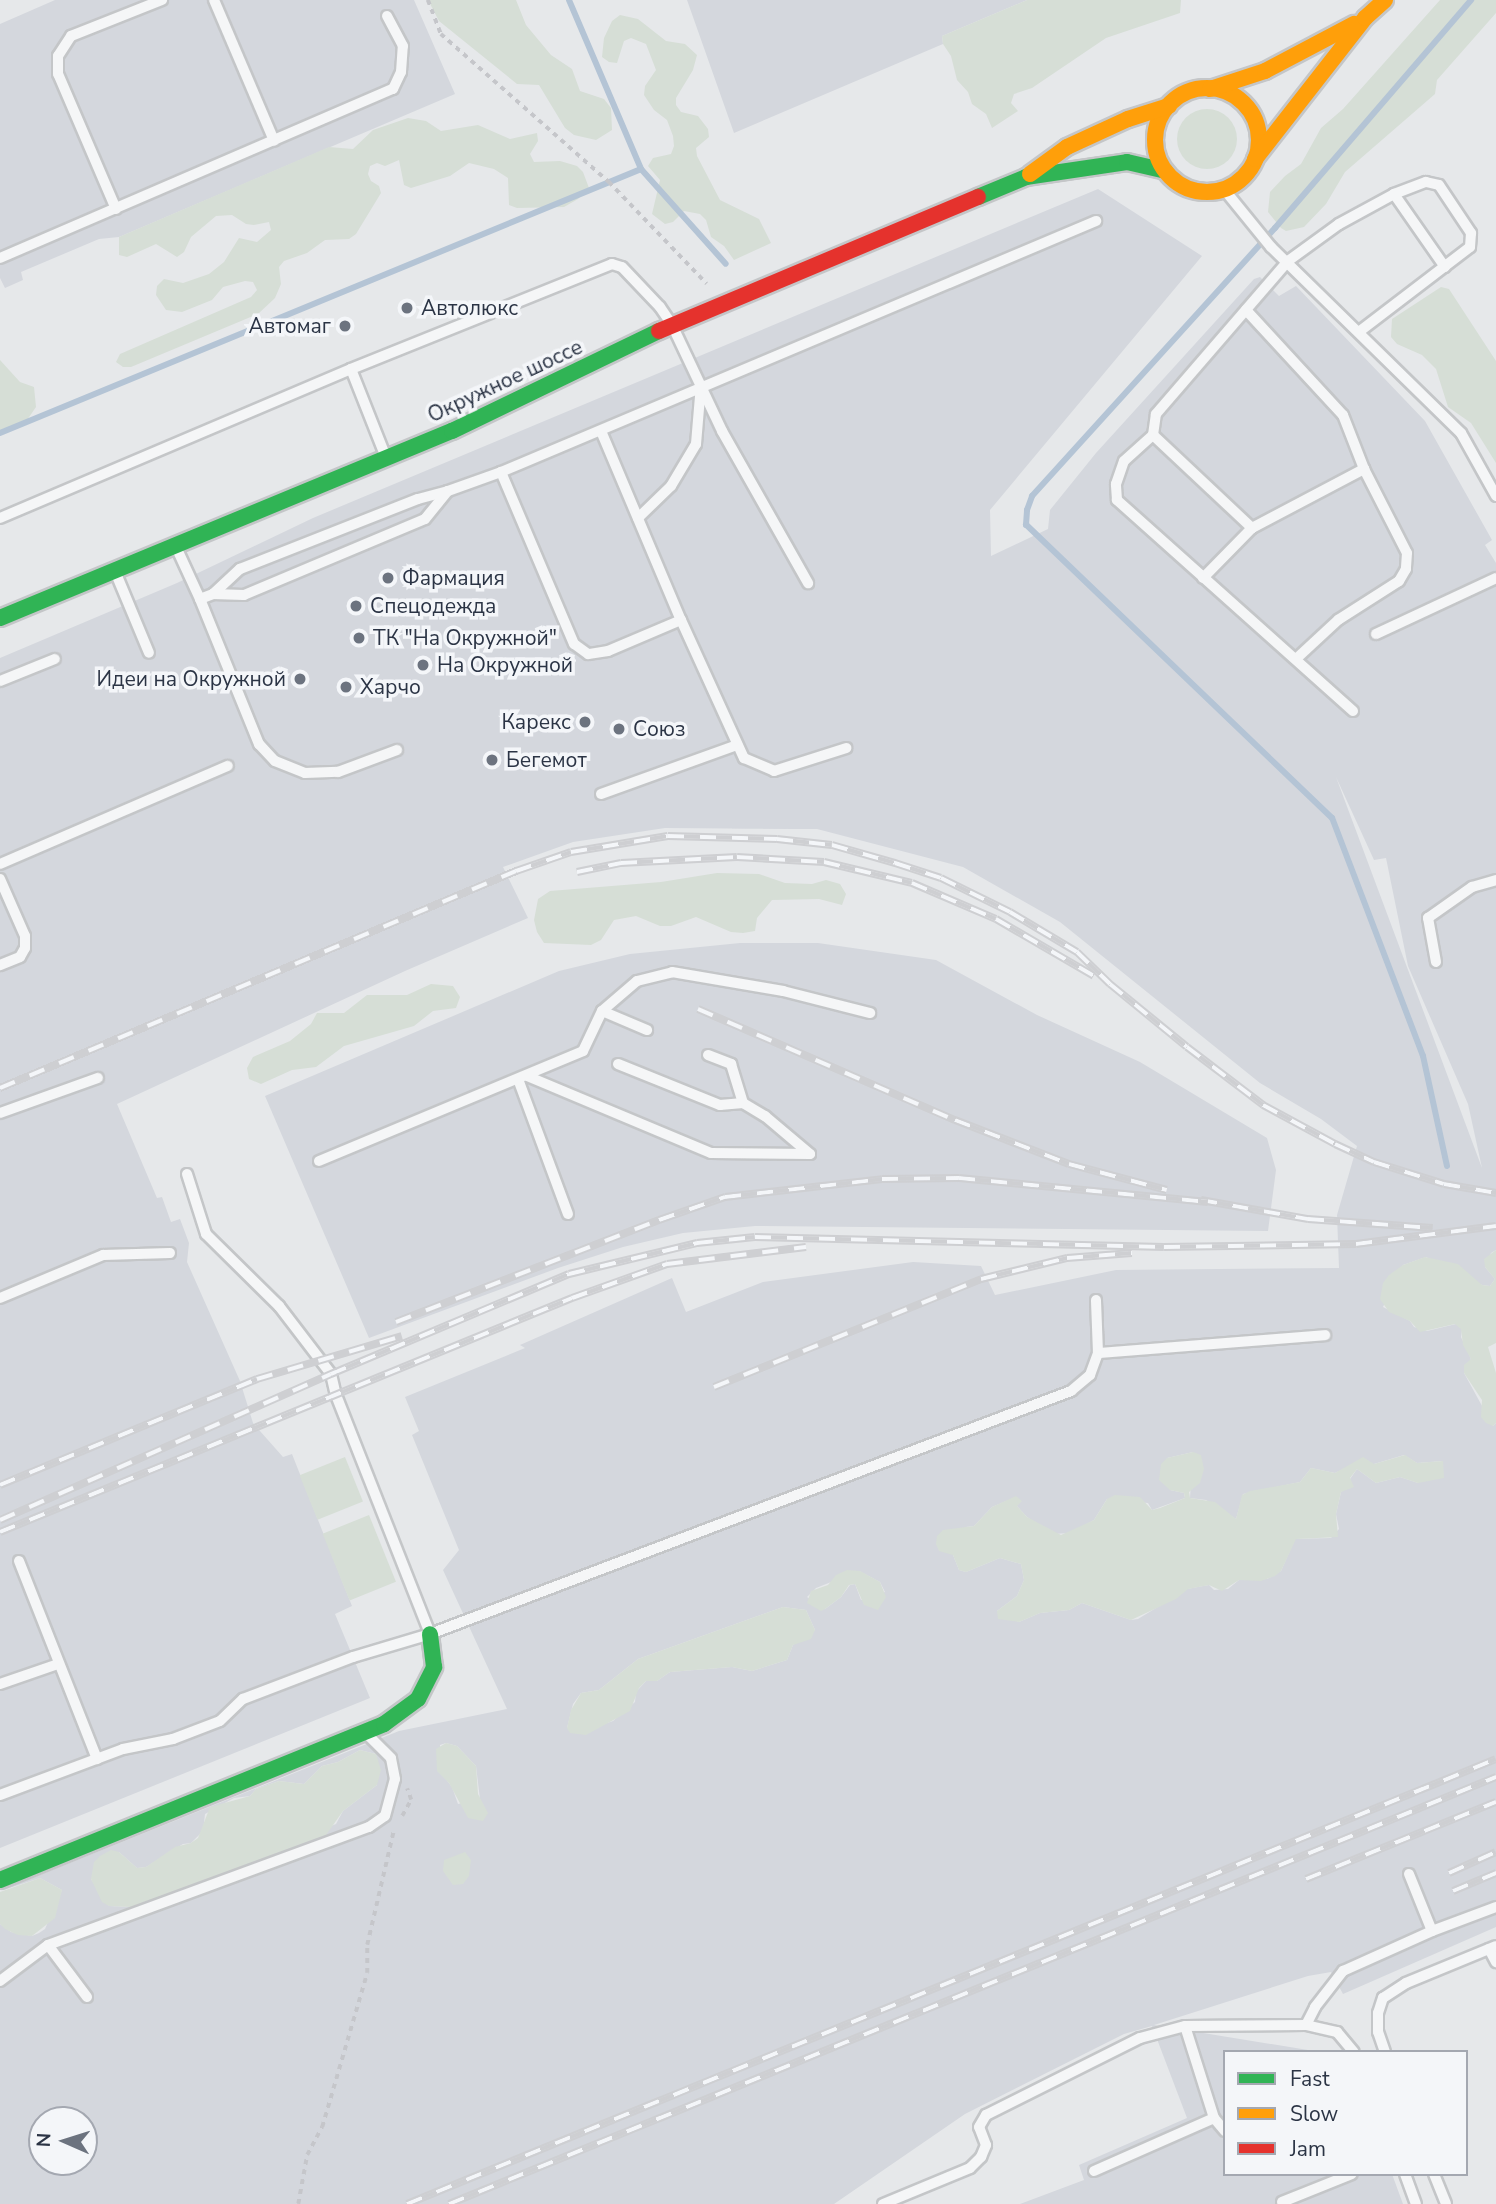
<!DOCTYPE html>
<meta charset="utf-8">
<style>
body{margin:0}
#map{position:relative;width:1496px;height:2204px;overflow:hidden;background:#e6e8ea;font-family:"Nunito Sans",sans-serif}
div>[style]{position:absolute}
.built>*{inset:0;background:#d4d7dd}
.green>*{inset:0;background:#d6ded6;transform-origin:0 0}
.round{border-radius:50%}
.stream>*{height:6px;margin:-3px;padding:0 3px;transform-origin:3px;border-radius:3px;background:#b4c4d5}
.path>*{height:3.5px;margin-top:-1.75px;transform-origin:0;background:repeating-linear-gradient(90deg,#c5c6ca 0 5px,transparent 0 10px)}
.roads{filter:drop-shadow(2px 0 #c4c6c8) drop-shadow(-2px 0 #c4c6c8) drop-shadow(0 2px #c4c6c8) drop-shadow(0 -2px #c4c6c8)}
.lane>*{height:10px;margin:-5px;padding:0 5px;transform-origin:5px;border-radius:5px;background:#f5f6f7}
.fast>*{height:16px;margin:-8px;padding:0 8px;transform-origin:8px;border-radius:8px;background:#30b455}
.slow>*{height:16px;margin:-8px;padding:0 8px;transform-origin:8px;border-radius:8px;background:#ff9f0a}
.slow>.ring{margin:-8px;padding:0;box-sizing:content-box;background:none;border:16px solid #ff9f0a;border-radius:50%}
.jam>*{height:16px;margin:-8px;padding:0 8px;transform-origin:8px;border-radius:8px;background:#e5322d}
.rail>*{height:8px;margin-top:-4px;transform-origin:0;background:repeating-linear-gradient(90deg,#f4f6f9 0 16px,#cecfd2 0 32px);box-sizing:border-box;border-block:2px solid #cecfd2}
.dots>*{width:19px;height:19px;translate:-50% -50%;box-sizing:border-box;border:4px solid #f4f6f9;border-radius:50%}
span{translate:-50% -50%;white-space:nowrap;text-align:center;line-height:1.15;-webkit-text-stroke:7px #f4f6f9;paint-order:stroke}
.poi-label{font-size:21px;color:#2b3445}
.left{translate:0 -50%;text-align:left}
.right{translate:-100% -50%;text-align:right}
.street-label{font-size:21px;color:#2b3445}
.legend{position:absolute;left:1223px;top:2050px;width:245px;height:126px;box-sizing:border-box;background:#f4f6f9;border:2px solid #a4a8b1;margin:0;padding:9px 12px;list-style:none;font-size:21px;color:#2b3445}
.legend li{display:flex;align-items:center;gap:14px;height:35px}
.legend b{width:35px;border:2px solid #a4a8b1}
.north{position:absolute;left:28px;top:2106px;width:70px;height:70px;box-sizing:border-box;background:#f4f6f9;border:2px solid #a4a8b1;border-radius:50%;rotate:273deg;font-size:19px;font-weight:700;line-height:28px;text-align:center;color:#2b3445}
.north::after{content:'';display:block;margin:auto;width:24px;height:32px;background:#6c737f;clip-path:polygon(50% 0,100% 100%,50% 72%,0 100%)}
</style>
<div id="map">
<div class="built">
<div style="clip-path:polygon(55px 0,414px 0,455px 94px,119px 237px,99px 239px,21px 272px,23px 280px,5px 288px,0 278px,0 24px)"></div>
<div style="clip-path:polygon(687px 0,1027px 0,942px 36px,943px 44px,734px 133px)"></div>
<div style="clip-path:polygon(evenodd,1098px 189px,1202px 256px,990px 510px,991px 556px,1048px 529px,1050px 510px,1096px 453px,1254px 279px,1260px 277px,1279px 296px,1296px 286px,1425px 421px,1492px 540px,1485px 545px,1496px 563px,1496px 1250px,1491px 1253px,1485px 1267px,1495px 1279px,1490px 1286px,1482px 1285px,1426px 1257px,1403px 1265px,1383px 1307px,1410px 1321px,1414px 1327px,1427px 1331px,1456px 1324px,1462px 1329px,1461px 1337px,1471px 1359px,1464px 1373px,1493px 1426px,1496px 1423px,1496px 1927px,1343px 1994px,1331px 1972px,1308px 1976px,1154px 2025px,1320px 2052px,1225px 2052px,1225px 2174px,1392px 2174px,1403px 2204px,1020px 2204px,1084px 2180px,1079px 2165px,1187px 2118px,1152px 2026px,1124px 2034px,965px 2114px,834px 2204px,0 2204px,0 1924px,11px 1932px,32px 1936px,39px 1933px,45px 1929px,62px 1890px,40px 1878px,0 1891px,399px 1731px,507px 1709px,443px 1570px,459px 1550px,412px 1435px,419px 1431px,405px 1397px,525px 1348px,520px 1345px,672px 1278px,686px 1312px,763px 1282px,913px 1262px,981px 1266px,995px 1295px,1116px 1270px,1339px 1268px,1337px 1215px,1357px 1146px,1321px 1119px,1260px 1083px,1060px 922px,963px 867px,817px 829px,665px 828px,573px 842px,503px 867px,528px 918px,405px 971px,117px 1104px,157px 1198px,162px 1197px,171px 1222px,180px 1219px,189px 1243px,187px 1262px,240px 1381px,253px 1423px,283px 1457px,292px 1454px,352px 1606px,335px 1614px,370px 1698px,0 1848px,0 658px,177px 583px,313px 518px,1098px 189px,1336px 777px,1374px 860px,1386px 858px,1408px 966px,1468px 1104px,1482px 1168px,1336px 777px,1098px 189px,1193px 1452px,1190px 1498px,1206px 1500px,1236px 1519px,1243px 1494px,1300px 1482px,1311px 1468px,1335px 1473px,1354px 1464px,1374px 1464px,1404px 1455px,1417px 1463px,1443px 1461px,1418px 1483px,1400px 1477px,1376px 1483px,1357px 1469px,1341px 1492px,1336px 1514px,1339px 1529px,1331px 1538px,1295px 1539px,1281px 1571px,1267px 1579px,1239px 1580px,1228px 1589px,1214px 1590px,1209px 1585px,1187px 1589px,1138px 1619px,1131px 1620px,1082px 1603px,1069px 1610px,1040px 1613px,1019px 1622px,997px 1611px,1017px 1596px,1024px 1580px,1021px 1564px,1000px 1558px,966px 1572px,959px 1570px,953px 1555px,966px 1527px,974px 1526px,992px 1507px,1016px 1497px,1016px 1505px,1027px 1517px,1053px 1534px,1070px 1533px,1094px 1520px,1107px 1499px,1148px 1503px,1152px 1510px,1185px 1498px,1184px 1493px,1170px 1490px,1167px 1458px,1193px 1452px,1098px 189px,859px 1571px,880px 1582px,885px 1592px,861px 1600px,855px 1584px,850px 1585px,841px 1597px,825px 1609px,807px 1597px,816px 1588px,859px 1571px,1098px 189px,783px 1607px,806px 1610px,815px 1630px,793px 1645px,787px 1660px,752px 1671px,732px 1667px,670px 1672px,657px 1681px,646px 1681px,636px 1692px,635px 1702px,613px 1721px,598px 1726px,567px 1728px,573px 1704px,581px 1693px,599px 1690px,638px 1659px,783px 1607px,1098px 189px,446px 1743px,457px 1746px,476px 1766px,480px 1799px,458px 1804px,452px 1787px,442px 1774px,440px 1745px,446px 1743px,1098px 189px,360px 1750px,376px 1754px,377px 1785px,343px 1811px,336px 1824px,131px 1907px,109px 1906px,91px 1879px,119px 1852px,137px 1868px,146px 1867px,183px 1844px,191px 1843px,203px 1831px,205px 1814px,234px 1798px,250px 1796px,256px 1789px,279px 1781px,304px 1784px,322px 1766px,338px 1762px,360px 1750px,1098px 189px,42px 2120px,84px 2120px,84px 2162px,42px 2162px,42px 2120px)"></div>
<div style="clip-path:polygon(740px 943px,818px 943px,936px 960px,1037px 1015px,1140px 1062px,1267px 1138px,1276px 1170px,1268px 1231px,755px 1226px,683px 1233px,623px 1247px,558px 1268px,369px 1338px,265px 1096px,559px 971px,630px 954px)"></div>
</div>
<div class="green">
<div style="clip-path:polygon(428px 0,516px 0,526px 25px,551px 55px,572px 69px,580px 91px,604px 99px,611px 108px,612px 130px,596px 140px,574px 135px,565px 128px,539px 85px,517px 84px,439px 21px)"></div>
<div style="clip-path:polygon(1027px 0,1181px 0,1180px 13px,1106px 38px,1032px 88px,1014px 94px,1011px 103px,1018px 111px,992px 128px,986px 114px,972px 104px,968px 92px,957px 80px,951px 56px,943px 44px,942px 36px)"></div>
<div style="clip-path:polygon(1440px 0,1496px 0,1496px 13px,1437px 80px,1435px 94px,1345px 172px,1326px 204px,1304px 227px,1286px 231px,1281px 228px,1268px 212px,1270px 192px,1285px 176px,1301px 164px,1321px 128px,1343px 109px)"></div>
<div style="clip-path:polygon(620px 15px,638px 19px,666px 41px,685px 44px,697px 55px,693px 70px,676px 98px,676px 105px,681px 112px,698px 116px,708px 129px,709px 137px,696px 148px,697px 156px,720px 200px,759px 219px,771px 243px,734px 260px,724px 246px,711px 237px,706px 220px,700px 214px,684px 211px,673px 222px,665px 224px,652px 214px,660px 180px,648px 166px,653px 158px,671px 154px,674px 146px,673px 136px,667px 120px,654px 110px,644px 95px,645px 86px,656px 70px,646px 44px,631px 38px,624px 41px,617px 63px,609px 62px,602px 57px,604px 38px,612px 21px)"></div>
<div class="round" style="left:1177px;top:109px;width:60px;height:60px"></div>
<div style="clip-path:polygon(408px 118px,426px 121px,441px 131px,478px 125px,510px 139px,537px 133px,538px 141px,530px 154px,534px 162px,560px 161px,577px 166px,583px 172px,589px 188px,578px 199px,564px 207px,517px 208px,509px 205px,508px 178px,494px 169px,469px 163px,450px 176px,411px 188px,404px 185px,399px 160px,385px 166px,377px 163px,370px 166px,368px 174px,371px 181px,379px 186px,381px 193px,356px 234px,349px 239px,325px 240px,307px 253px,284px 261px,279px 267px,281px 284px,275px 298px,258px 314px,131px 367px,123px 367px,116px 362px,120px 354px,251px 297px,257px 290px,253px 282px,245px 281px,223px 287px,212px 300px,182px 312px,166px 310px,156px 295px,157px 286px,164px 279px,183px 283px,209px 274px,224px 262px,239px 238px,257px 242px,271px 230px,269px 222px,254px 225px,246px 224px,232px 215px,216px 216px,191px 237px,184px 252px,177px 257px,156px 244px,127px 257px,119px 255px,119px 237px,329px 147px,353px 149px,373px 130px)"></div>
<div style="clip-path:polygon(1441px 287px,1449px 289px,1496px 361px,1496px 463px,1471px 423px,1448px 407px,1436px 369px,1422px 355px,1397px 344px,1391px 337px,1392px 319px)"></div>
<div style="clip-path:polygon(0 360px,20px 382px,34px 387px,36px 407px,25px 423px,0 435px)"></div>
<div style="clip-path:polygon(717px 873px,759px 874px,785px 883px,812px 884px,826px 880px,840px 884px,846px 894px,842px 905px,819px 899px,772px 900px,757px 918px,755px 931px,743px 933px,731px 932px,696px 917px,671px 926px,660px 926px,636px 916px,614px 920px,601px 940px,591px 945px,544px 943px,537px 932px,534px 920px,538px 899px,550px 891px,661px 882px)"></div>
<div style="clip-path:polygon(431px 984px,453px 986px,460px 997px,456px 1008px,433px 1011px,414px 1026px,344px 1046px,316px 1067px,292px 1070px,261px 1084px,249px 1079px,247px 1068px,253px 1057px,290px 1041px,311px 1024px,317px 1013px,344px 1013px,367px 995px,407px 995px)"></div>
<div style="clip-path:polygon(1496px 1250px,1496px 1343px,1488px 1347px,1496px 1373px,1496px 1423px,1493px 1426px,1486px 1423px,1481px 1417px,1482px 1400px,1464px 1373px,1464px 1365px,1471px 1359px,1463px 1345px,1461px 1329px,1455px 1324px,1420px 1332px,1410px 1321px,1389px 1312px,1380px 1299px,1383px 1283px,1389px 1275px,1403px 1265px,1425px 1257px,1458px 1264px,1482px 1285px,1490px 1286px,1495px 1279px,1485px 1267px,1484px 1259px)"></div>
<div style="clip-path:polygon(1193px 1452px,1201px 1455px,1204px 1469px,1200px 1483px,1189px 1492px,1190px 1498px,1215px 1502px,1236px 1519px,1242px 1495px,1250px 1491px,1300px 1482px,1311px 1468px,1335px 1473px,1363px 1457px,1374px 1464px,1405px 1455px,1417px 1463px,1443px 1461px,1444px 1478px,1418px 1483px,1400px 1477px,1376px 1483px,1357px 1469px,1350px 1478px,1354px 1487px,1341px 1492px,1336px 1514px,1338px 1537px,1296px 1539px,1281px 1571px,1275px 1576px,1261px 1581px,1239px 1580px,1222px 1591px,1209px 1585px,1188px 1589px,1176px 1599px,1131px 1620px,1082px 1603px,1069px 1610px,1040px 1613px,1019px 1622px,998px 1619px,997px 1611px,1017px 1596px,1024px 1580px,1021px 1564px,1000px 1558px,966px 1572px,959px 1570px,953px 1555px,939px 1551px,936px 1544px,937px 1536px,943px 1530px,974px 1526px,992px 1507px,1016px 1496px,1022px 1501px,1017px 1506px,1027px 1517px,1061px 1535px,1094px 1520px,1107px 1499px,1115px 1495px,1140px 1497px,1152px 1510px,1160px 1508px,1185px 1498px,1184px 1493px,1170px 1490px,1159px 1480px,1161px 1464px,1167px 1458px)"></div>
<div style="left:345px;top:1457px;width:48px;height:49px;rotate:68deg"></div>
<div style="left:369px;top:1515px;width:72px;height:50px;rotate:68deg"></div>
<div style="clip-path:polygon(847px 1570px,860px 1571px,880px 1582px,886px 1597px,878px 1610px,864px 1605px,855px 1584px,849px 1585px,841px 1597px,825px 1609px,821px 1611px,807px 1603px,811px 1591px,828px 1585px,836px 1575px)"></div>
<div style="clip-path:polygon(783px 1607px,806px 1610px,815px 1630px,811px 1639px,793px 1645px,787px 1660px,752px 1671px,732px 1667px,670px 1672px,657px 1681px,646px 1681px,639px 1688px,630px 1711px,586px 1735px,570px 1733px,567px 1728px,571px 1710px,581px 1693px,599px 1690px,638px 1659px)"></div>
<div style="clip-path:polygon(446px 1743px,457px 1746px,476px 1766px,478px 1794px,488px 1813px,483px 1821px,468px 1818px,449px 1783px,437px 1771px,436px 1749px)"></div>
<div style="clip-path:polygon(360px 1750px,376px 1754px,381px 1770px,377px 1785px,343px 1811px,326px 1835px,131px 1907px,109px 1906px,102px 1902px,91px 1879px,94px 1862px,100px 1856px,111px 1850px,119px 1852px,137px 1868px,146px 1867px,175px 1847px,191px 1843px,198px 1838px,210px 1807px,250px 1796px,256px 1789px,279px 1781px,304px 1784px,322px 1766px,338px 1762px)"></div>
<div style="clip-path:polygon(465px 1852px,471px 1860px,469px 1876px,463px 1884px,453px 1885px,443px 1871px,444px 1860px)"></div>
<div style="clip-path:polygon(40px 1878px,62px 1890px,55px 1918px,32px 1936px,18px 1935px,5px 1929px,0 1924px,0 1892px)"></div>
</div>
<div class="stream">
<div style="left:569px;top:0;width:184px;rotate:66.9deg"></div>
<div style="left:641px;top:169px;width:127px;rotate:48.2deg"></div>
<div style="left:0;top:433px;width:693px;rotate:-22.38deg"></div>
<div style="left:1447px;top:1166px;width:113px;rotate:-102.3deg"></div>
<div style="left:1423px;top:1056px;width:255px;rotate:-110.9deg"></div>
<div style="left:1332px;top:818px;width:424px;rotate:-136.2deg"></div>
<div style="left:1026px;top:525px;width:15px;rotate:-86deg"></div>
<div style="left:1027px;top:510px;width:15px;rotate:-70deg"></div>
<div style="left:1032px;top:496px;width:362px;rotate:-47.8deg"></div>
<div style="left:1275px;top:228px;width:301px;rotate:-49.3deg"></div>
</div>
<div class="path">
<div style="left:428px;top:0;width:36px;rotate:69deg"></div>
<div style="left:441px;top:34px;width:224px;rotate:41.4deg"></div>
<div style="left:609px;top:182px;width:141px;rotate:46.1deg"></div>
<div style="left:402px;top:1816px;width:18px;rotate:-61deg"></div>
<div style="left:411px;top:1800px;width:12px;rotate:-110deg"></div>
<div style="left:298px;top:2204px;width:50px;rotate:-79.6deg"></div>
<div style="left:307px;top:2155px;width:32px;rotate:-62deg"></div>
<div style="left:322px;top:2127px;width:160px;rotate:-73.7deg"></div>
<div style="left:367px;top:1973px;width:28px;rotate:-90deg"></div>
<div style="left:367px;top:1945px;width:119px;rotate:-76.9deg"></div>
</div>
<div class="roads">
<div class="lane">
<div style="left:214px;top:0;width:153px;rotate:66.9deg"></div>
<div style="left:1223px;top:188px;width:76px;rotate:50.9deg"></div>
<div style="left:1271px;top:247px;width:266px;rotate:44.4deg"></div>
<div style="left:1461px;top:433px;width:72px;rotate:60.9deg"></div>
<div style="left:1394px;top:194px;width:89px;rotate:55.1deg"></div>
<div style="left:116px;top:209px;width:147px;rotate:-113.2deg"></div>
<div style="left:58px;top:74px;width:18px;rotate:-90deg"></div>
<div style="left:58px;top:56px;width:24px;rotate:-57deg"></div>
<div style="left:71px;top:36px;width:98px;rotate:-21.6deg"></div>
<div style="left:0;top:258px;width:428px;rotate:-23.3deg"></div>
<div style="left:393px;top:89px;width:19px;rotate:-65deg"></div>
<div style="left:401px;top:72px;width:26px;rotate:-86deg"></div>
<div style="left:403px;top:46px;width:34px;rotate:-118deg"></div>
<div style="left:1246px;top:310px;width:143px;rotate:47.3deg"></div>
<div style="left:1343px;top:415px;width:58px;rotate:68.7deg"></div>
<div style="left:1364px;top:469px;width:94px;rotate:62.9deg"></div>
<div style="left:1407px;top:553px;width:16px;rotate:94deg"></div>
<div style="left:1406px;top:569px;width:14px;rotate:120deg"></div>
<div style="left:1399px;top:581px;width:72px;rotate:147.4deg"></div>
<div style="left:1338px;top:620px;width:57px;rotate:137.1deg"></div>
<div style="left:351px;top:369px;width:92px;rotate:68.4deg"></div>
<div style="left:601px;top:431px;width:205px;rotate:67.1deg"></div>
<div style="left:681px;top:620px;width:152px;rotate:65.5deg"></div>
<div style="left:744px;top:758px;width:33px;rotate:23deg"></div>
<div style="left:774px;top:771px;width:76px;rotate:-17.7deg"></div>
<div style="left:1153px;top:435px;width:136px;rotate:43.2deg"></div>
<div style="left:0;top:518px;width:381px;rotate:-23deg"></div>
<div style="left:351px;top:369px;width:281px;rotate:-21.9deg"></div>
<div style="left:612px;top:264px;width:10px;rotate:17deg"></div>
<div style="left:622px;top:267px;width:55px;rotate:46.5deg"></div>
<div style="left:660px;top:307px;width:22px;rotate:56deg"></div>
<div style="left:672px;top:325px;width:117px;rotate:64.7deg"></div>
<div style="left:722px;top:431px;width:175px;rotate:60.5deg"></div>
<div style="left:638px;top:518px;width:46px;rotate:-44.1deg"></div>
<div style="left:671px;top:486px;width:49px;rotate:-59.2deg"></div>
<div style="left:696px;top:444px;width:59px;rotate:-85.2deg"></div>
<div style="left:177px;top:549px;width:55px;rotate:65.3deg"></div>
<div style="left:200px;top:599px;width:14px;rotate:-21deg"></div>
<div style="left:213px;top:594px;width:31px;rotate:2deg"></div>
<div style="left:244px;top:595px;width:196px;rotate:-22.8deg"></div>
<div style="left:425px;top:519px;width:36px;rotate:-51deg"></div>
<div style="left:448px;top:491px;width:56px;rotate:-19.7deg"></div>
<div style="left:117px;top:576px;width:83px;rotate:67.4deg"></div>
<div style="left:1203px;top:578px;width:70px;rotate:-45.6deg"></div>
<div style="left:1252px;top:528px;width:127px;rotate:-27.8deg"></div>
<div style="left:213px;top:594px;width:37px;rotate:-43deg"></div>
<div style="left:240px;top:569px;width:191px;rotate:-21.5deg"></div>
<div style="left:418px;top:499px;width:30px;rotate:-15deg"></div>
<div style="left:200px;top:599px;width:157px;rotate:67.9deg"></div>
<div style="left:259px;top:744px;width:23px;rotate:47deg"></div>
<div style="left:275px;top:761px;width:32px;rotate:22deg"></div>
<div style="left:305px;top:773px;width:33px;rotate:-2deg"></div>
<div style="left:338px;top:772px;width:63px;rotate:-20.4deg"></div>
<div style="left:681px;top:620px;width:79px;rotate:157deg"></div>
<div style="left:608px;top:651px;width:20px;rotate:171deg"></div>
<div style="left:588px;top:654px;width:17px;rotate:-144deg"></div>
<div style="left:574px;top:644px;width:187px;rotate:-113deg"></div>
<div style="left:501px;top:472px;width:646px;rotate:-22.87deg"></div>
<div style="left:1376px;top:634px;width:132px;rotate:-25deg"></div>
<div style="left:0;top:681px;width:59px;rotate:-21.8deg"></div>
<div style="left:1353px;top:711px;width:317px;rotate:-138.2deg"></div>
<div style="left:1117px;top:500px;width:16px;rotate:-94deg"></div>
<div style="left:1116px;top:484px;width:24px;rotate:-71deg"></div>
<div style="left:1124px;top:461px;width:39px;rotate:-42deg"></div>
<div style="left:1153px;top:435px;width:21px;rotate:-82deg"></div>
<div style="left:1156px;top:414px;width:202px;rotate:-49.2deg"></div>
<div style="left:1288px;top:261px;width:63px;rotate:-36deg"></div>
<div style="left:1339px;top:224px;width:63px;rotate:-28.6deg"></div>
<div style="left:1394px;top:194px;width:34px;rotate:-21deg"></div>
<div style="left:1426px;top:182px;width:13px;rotate:13deg"></div>
<div style="left:1439px;top:185px;width:58px;rotate:56.3deg"></div>
<div style="left:1471px;top:233px;width:14px;rotate:94deg"></div>
<div style="left:1470px;top:247px;width:138px;rotate:142.6deg"></div>
<div style="left:601px;top:794px;width:145px;rotate:-19.8deg"></div>
<div style="left:0;top:864px;width:248px;rotate:-23.3deg"></div>
<div style="left:0;top:879px;width:62px;rotate:66.3deg"></div>
<div style="left:25px;top:936px;width:12px;rotate:90deg"></div>
<div style="left:25px;top:948px;width:10px;rotate:119deg"></div>
<div style="left:20px;top:957px;width:22px;rotate:158deg"></div>
<div style="left:1436px;top:962px;width:45px;rotate:-100.3deg"></div>
<div style="left:1428px;top:918px;width:54px;rotate:-35.2deg"></div>
<div style="left:1472px;top:887px;width:25px;rotate:-16deg"></div>
<div style="left:602px;top:1011px;width:49px;rotate:22.9deg"></div>
<div style="left:708px;top:1055px;width:25px;rotate:21deg"></div>
<div style="left:731px;top:1064px;width:41px;rotate:72.9deg"></div>
<div style="left:743px;top:1103px;width:26px;rotate:31deg"></div>
<div style="left:765px;top:1116px;width:59px;rotate:40.2deg"></div>
<div style="left:618px;top:1064px;width:110px;rotate:21.9deg"></div>
<div style="left:720px;top:1105px;width:23px;rotate:-5deg"></div>
<div style="left:527px;top:1076px;width:199px;rotate:22.7deg"></div>
<div style="left:711px;top:1153px;width:99px;rotate:0.6deg"></div>
<div style="left:518px;top:1079px;width:144px;rotate:69.7deg"></div>
<div style="left:0;top:1113px;width:104px;rotate:-19.7deg"></div>
<div style="left:319px;top:1161px;width:286px;rotate:-22.6deg"></div>
<div style="left:583px;top:1051px;width:44px;rotate:-64.6deg"></div>
<div style="left:602px;top:1011px;width:46px;rotate:-40.6deg"></div>
<div style="left:637px;top:981px;width:36px;rotate:-14deg"></div>
<div style="left:672px;top:972px;width:113px;rotate:9.7deg"></div>
<div style="left:783px;top:991px;width:90px;rotate:14.2deg"></div>
<div style="left:187px;top:1174px;width:63px;rotate:72.4deg"></div>
<div style="left:206px;top:1234px;width:103px;rotate:44.6deg"></div>
<div style="left:279px;top:1306px;width:86px;rotate:52.6deg"></div>
<div style="left:331px;top:1374px;width:22px;rotate:77deg"></div>
<div style="left:336px;top:1395px;width:257px;rotate:68.5deg"></div>
<div style="left:0;top:1298px;width:112px;rotate:-22.7deg"></div>
<div style="left:103px;top:1255px;width:67px;rotate:-1.7deg"></div>
<div style="left:1098px;top:1353px;width:228px;rotate:-4.5deg"></div>
<div style="left:19px;top:1561px;width:213px;rotate:68.5deg"></div>
<div style="left:0;top:1684px;width:61px;rotate:-19deg"></div>
<div style="left:0;top:1795px;width:131px;rotate:-20.5deg"></div>
<div style="left:123px;top:1749px;width:51px;rotate:-11.3deg"></div>
<div style="left:173px;top:1739px;width:50px;rotate:-21deg"></div>
<div style="left:220px;top:1721px;width:32px;rotate:-44deg"></div>
<div style="left:243px;top:1699px;width:118px;rotate:-20.9deg"></div>
<div style="left:353px;top:1657px;width:80px;rotate:-16.6deg"></div>
<div style="left:430px;top:1634px;width:686px;rotate:-20.76deg"></div>
<div style="left:1071px;top:1391px;width:25px;rotate:-40deg"></div>
<div style="left:1090px;top:1375px;width:23px;rotate:-70deg"></div>
<div style="left:1098px;top:1353px;width:53px;rotate:-92.2deg"></div>
<div style="left:1409px;top:1874px;width:61px;rotate:68deg"></div>
<div style="left:48px;top:1945px;width:65px;rotate:53.1deg"></div>
<div style="left:1489px;top:1949px;width:15px;rotate:62deg"></div>
<div style="left:0;top:1981px;width:60px;rotate:-36.9deg"></div>
<div style="left:48px;top:1945px;width:342px;rotate:-20.2deg"></div>
<div style="left:369px;top:1827px;width:19px;rotate:-35deg"></div>
<div style="left:385px;top:1816px;width:38px;rotate:-75deg"></div>
<div style="left:395px;top:1779px;width:21px;rotate:-101deg"></div>
<div style="left:391px;top:1758px;width:33px;rotate:-135deg"></div>
<div style="left:1306px;top:2025px;width:20px;rotate:-63deg"></div>
<div style="left:1315px;top:2007px;width:46px;rotate:-52.1deg"></div>
<div style="left:1343px;top:1971px;width:98px;rotate:-24.2deg"></div>
<div style="left:1432px;top:1931px;width:68px;rotate:-20.6deg"></div>
<div style="left:1385px;top:2052px;width:21px;rotate:-109deg"></div>
<div style="left:1378px;top:2032px;width:19px;rotate:-90deg"></div>
<div style="left:1378px;top:2013px;width:16px;rotate:-72deg"></div>
<div style="left:1383px;top:1998px;width:27px;rotate:-33deg"></div>
<div style="left:1406px;top:1983px;width:97px;rotate:-22.3deg"></div>
<div style="left:1214px;top:2118px;width:17px;rotate:50deg"></div>
<div style="left:1094px;top:2171px;width:131px;rotate:-23.8deg"></div>
<div style="left:1214px;top:2118px;width:96px;rotate:-107.5deg"></div>
<div style="left:1405px;top:2174px;width:32px;rotate:70deg"></div>
<div style="left:1434px;top:2174px;width:32px;rotate:68deg"></div>
<div style="left:1282px;top:2202px;width:75px;rotate:-21.8deg"></div>
<div style="left:883px;top:2204px;width:94px;rotate:-22.5deg"></div>
<div style="left:970px;top:2168px;width:16px;rotate:-45deg"></div>
<div style="left:981px;top:2157px;width:13px;rotate:-67deg"></div>
<div style="left:986px;top:2145px;width:19px;rotate:-111deg"></div>
<div style="left:979px;top:2127px;width:14px;rotate:-60deg"></div>
<div style="left:986px;top:2115px;width:172px;rotate:-26.6deg"></div>
<div style="left:1140px;top:2038px;width:47px;rotate:-14.9deg"></div>
<div style="left:1185px;top:2026px;width:121px;rotate:-0.5deg"></div>
<div style="left:1306px;top:2025px;width:32px;rotate:13deg"></div>
<div style="left:1337px;top:2032px;width:26px;rotate:50deg"></div>
</div>
<div class="fast">
<div style="left:978px;top:197px;width:52px;rotate:-22.6deg"></div>
<div style="left:1026px;top:177px;width:102px;rotate:-8.4deg"></div>
<div style="left:1127px;top:162px;width:39px;rotate:13deg"></div>
<div style="left:0;top:618px;width:489px;rotate:-22.5deg"></div>
<div style="left:452px;top:431px;width:230px;rotate:-25.8deg"></div>
<div style="left:0;top:1880px;width:414px;rotate:-22.1deg"></div>
<div style="left:384px;top:1724px;width:42px;rotate:-36.3deg"></div>
<div style="left:418px;top:1699px;width:36px;rotate:-63deg"></div>
<div style="left:434px;top:1667px;width:33px;rotate:-97deg"></div>
</div>
<div class="slow">
<div class="ring" style="left:1155px;top:88px;width:88px;height:88px"></div>
<div style="left:1210px;top:89px;width:58px;rotate:-18.1deg"></div>
<div style="left:1265px;top:71px;width:101px;rotate:-27.8deg"></div>
<div style="left:1255px;top:159px;width:179px;rotate:-52deg"></div>
<div style="left:1365px;top:18px;width:27px;rotate:-42deg"></div>
<div style="left:1030px;top:174px;width:46px;rotate:-36.1deg"></div>
<div style="left:1067px;top:147px;width:67px;rotate:-24.7deg"></div>
<div style="left:1128px;top:119px;width:43px;rotate:-17.6deg"></div>
</div>
<div class="jam">
<div style="left:659px;top:331px;width:346px;rotate:-22.8deg"></div>
</div>
</div>
<div class="rail">
<div style="left:577px;top:872px;width:45px;rotate:-11.6deg"></div>
<div style="left:621px;top:863px;width:116px;rotate:-3deg"></div>
<div style="left:737px;top:857px;width:87px;rotate:3.3deg"></div>
<div style="left:824px;top:862px;width:90px;rotate:13.4deg"></div>
<div style="left:912px;top:883px;width:91px;rotate:23.2deg"></div>
<div style="left:996px;top:919px;width:113px;rotate:30.2deg"></div>
<div style="left:698px;top:1009px;width:280px;rotate:23.4deg"></div>
<div style="left:955px;top:1120px;width:122px;rotate:21.1deg"></div>
<div style="left:1069px;top:1164px;width:101px;rotate:14.9deg"></div>
<div style="left:0;top:1088px;width:560px;rotate:-22.81deg"></div>
<div style="left:516px;top:871px;width:58px;rotate:-19.1deg"></div>
<div style="left:571px;top:852px;width:98px;rotate:-9.4deg"></div>
<div style="left:668px;top:836px;width:109px;rotate:1.6deg"></div>
<div style="left:777px;top:839px;width:55px;rotate:6.2deg"></div>
<div style="left:832px;top:845px;width:66px;rotate:15.9deg"></div>
<div style="left:895px;top:863px;width:48px;rotate:18.1deg"></div>
<div style="left:941px;top:878px;width:77px;rotate:26.2deg"></div>
<div style="left:1010px;top:912px;width:78px;rotate:30.8deg"></div>
<div style="left:1077px;top:952px;width:46px;rotate:44.1deg"></div>
<div style="left:1110px;top:984px;width:99px;rotate:39.3deg"></div>
<div style="left:1187px;top:1047px;width:96px;rotate:37.3deg"></div>
<div style="left:1263px;top:1105px;width:82px;rotate:28.4deg"></div>
<div style="left:1335px;top:1144px;width:43px;rotate:24.8deg"></div>
<div style="left:1374px;top:1162px;width:73px;rotate:17.4deg"></div>
<div style="left:1444px;top:1184px;width:53px;rotate:9.8deg"></div>
<div style="left:1201px;top:1200px;width:109px;rotate:10.1deg"></div>
<div style="left:1308px;top:1219px;width:125px;rotate:4.1deg"></div>
<div style="left:396px;top:1322px;width:282px;rotate:-21.2deg"></div>
<div style="left:659px;top:1220px;width:70px;rotate:-19.2deg"></div>
<div style="left:725px;top:1197px;width:158px;rotate:-6.5deg"></div>
<div style="left:882px;top:1179px;width:77px;rotate:-0.7deg"></div>
<div style="left:959px;top:1178px;width:250px;rotate:5.5deg"></div>
<div style="left:714px;top:1387px;width:288px;rotate:-22deg"></div>
<div style="left:981px;top:1279px;width:89px;rotate:-13.7deg"></div>
<div style="left:1067px;top:1258px;width:65px;rotate:-4.4deg"></div>
<div style="left:0;top:1485px;width:278px;rotate:-22.4deg"></div>
<div style="left:257px;top:1379px;width:151px;rotate:-16.5deg"></div>
<div style="left:0;top:1520px;width:362px;rotate:-23.8deg"></div>
<div style="left:331px;top:1374px;width:258px;rotate:-22.8deg"></div>
<div style="left:569px;top:1274px;width:132px;rotate:-13.6deg"></div>
<div style="left:697px;top:1243px;width:58px;rotate:-5.9deg"></div>
<div style="left:755px;top:1237px;width:409px;rotate:1.4deg"></div>
<div style="left:1164px;top:1247px;width:192px;rotate:-0.9deg"></div>
<div style="left:1356px;top:1244px;width:141px;rotate:-7.3deg"></div>
<div style="left:0;top:1532px;width:618px;rotate:-22.25deg"></div>
<div style="left:572px;top:1298px;width:101px;rotate:-19.7deg"></div>
<div style="left:667px;top:1264px;width:140px;rotate:-7deg"></div>
<div style="left:1449px;top:1873px;width:51px;rotate:-24.1deg"></div>
<div style="left:1306px;top:1879px;width:205px;rotate:-22.1deg"></div>
<div style="left:1453px;top:1891px;width:47px;rotate:-22.7deg"></div>
<div style="left:407px;top:2204px;width:1176px;rotate:-22.23deg"></div>
<div style="left:449px;top:2204px;width:1131px;rotate:-22.19deg"></div>
</div>
<div class="dots">
<div style="left:407px;top:308px;background:#6c737f"></div>
<div style="left:345px;top:326px;background:#6c737f"></div>
<div style="left:388px;top:578px;background:#6c737f"></div>
<div style="left:356px;top:606px;background:#6c737f"></div>
<div style="left:359px;top:638px;background:#6c737f"></div>
<div style="left:423px;top:665px;background:#6c737f"></div>
<div style="left:300px;top:679px;background:#6c737f"></div>
<div style="left:346px;top:687px;background:#6c737f"></div>
<div style="left:585px;top:722px;background:#6c737f"></div>
<div style="left:619px;top:729px;background:#6c737f"></div>
<div style="left:492px;top:760px;background:#6c737f"></div>
</div>
<div class="poi-label">
<span class="left" style="left:421px;top:308px">Автолюкс</span>
<span class="right" style="left:331px;top:326px">Автомаг</span>
<span class="left" style="left:402px;top:578px">Фармация</span>
<span class="left" style="left:370px;top:606px">Спецодежда</span>
<span class="left" style="left:373px;top:638px">ТК "На Окружной"</span>
<span class="left" style="left:437px;top:665px">На Окружной</span>
<span class="right" style="left:286px;top:679px">Идеи на Окружной</span>
<span class="left" style="left:360px;top:687px">Харчо</span>
<span class="right" style="left:571px;top:722px">Карекс</span>
<span class="left" style="left:633px;top:729px">Союз</span>
<span class="left" style="left:506px;top:760px">Бегемот</span>
</div>
<div class="street-label">
<span style="left:505px;top:381px;rotate:-25deg">Окружное шоссе</span>
</div>
<ul class="legend">
<li><b style="height:9px;background:#30b455"></b>Fast</li>
<li><b style="height:9px;background:#ff9f0a"></b>Slow</li>
<li><b style="height:9px;background:#e5322d"></b>Jam</li>
</ul>
<div class="north">N</div>
</div>
